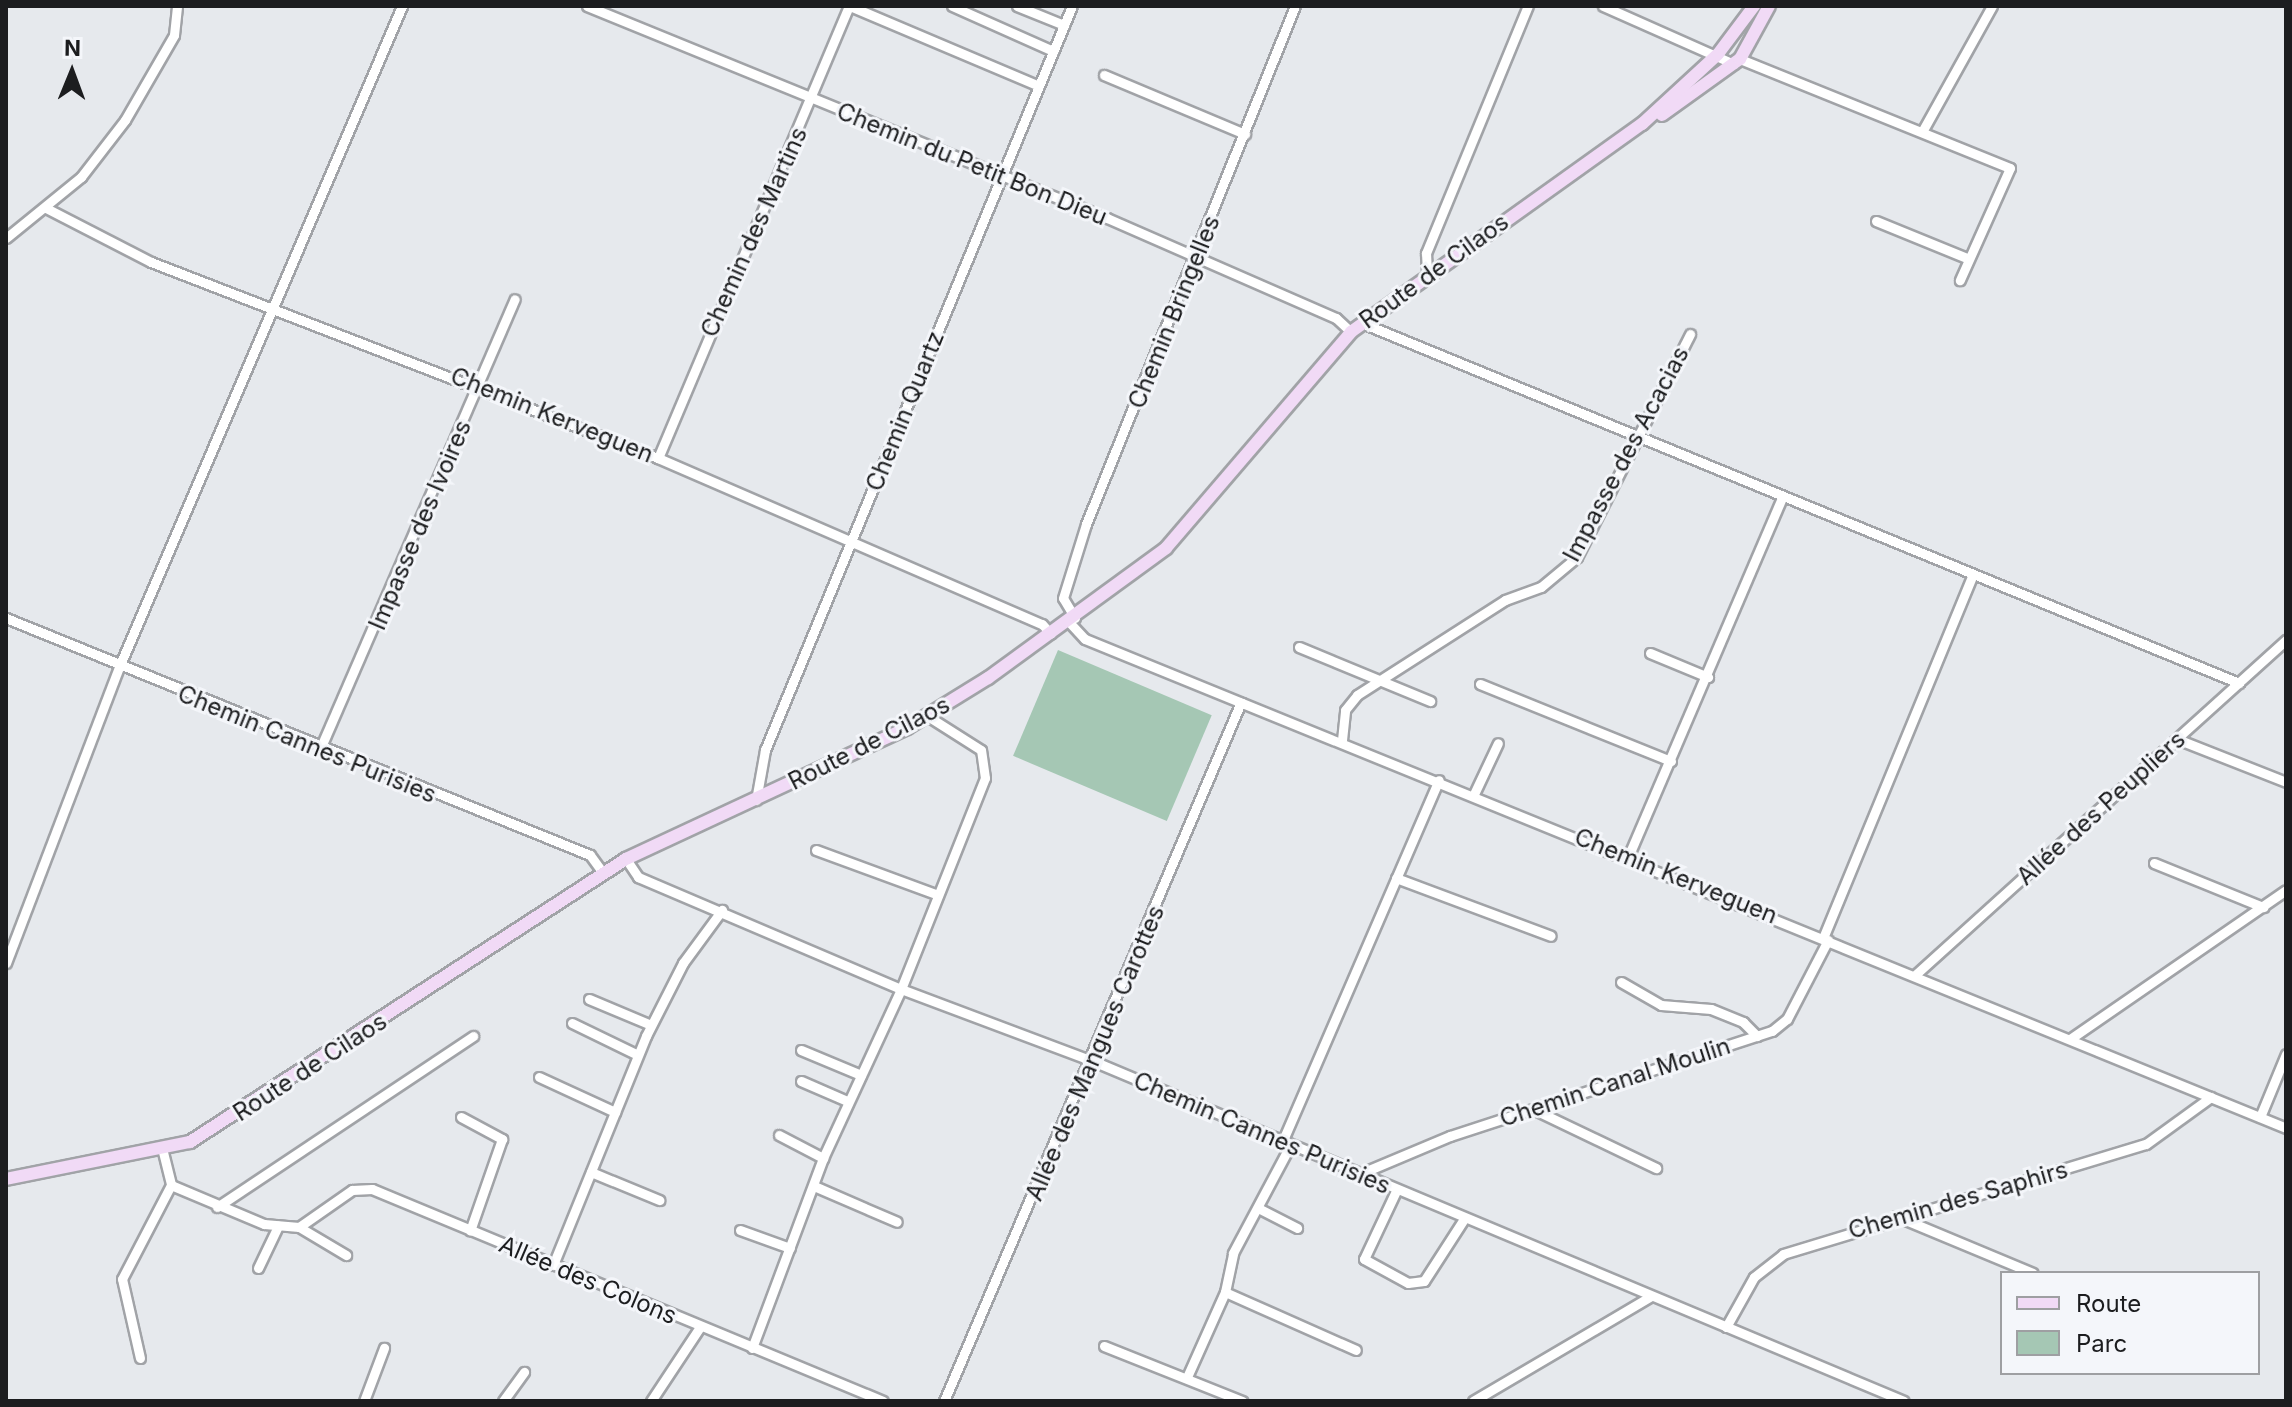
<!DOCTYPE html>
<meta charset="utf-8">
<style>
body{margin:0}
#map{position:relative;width:2292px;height:1407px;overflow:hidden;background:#e6e9ed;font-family:Inter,sans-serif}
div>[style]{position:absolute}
.green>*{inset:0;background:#a5c7b4;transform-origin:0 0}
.roads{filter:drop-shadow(2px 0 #a1a3a7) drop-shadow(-2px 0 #a1a3a7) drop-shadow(0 2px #a1a3a7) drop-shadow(0 -2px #a1a3a7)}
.minor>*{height:9px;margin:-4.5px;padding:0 4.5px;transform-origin:4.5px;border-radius:4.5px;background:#fff}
.secondary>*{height:12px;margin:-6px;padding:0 6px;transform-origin:6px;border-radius:6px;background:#f1daf6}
span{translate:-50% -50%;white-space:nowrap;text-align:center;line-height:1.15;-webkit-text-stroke:6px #f4f6fa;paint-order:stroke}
.street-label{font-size:24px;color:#1c1d1f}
.frame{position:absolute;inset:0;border:8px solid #1c1d1f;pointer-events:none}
.legend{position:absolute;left:2000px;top:1271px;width:260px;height:104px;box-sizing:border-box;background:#f4f6fa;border:2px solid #9e9fa2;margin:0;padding:10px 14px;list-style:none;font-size:24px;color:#1c1d1f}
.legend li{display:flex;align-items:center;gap:16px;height:40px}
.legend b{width:40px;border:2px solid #9e9fa2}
.north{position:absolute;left:32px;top:32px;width:80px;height:80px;-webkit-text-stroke:6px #f4f6fa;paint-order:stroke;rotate:1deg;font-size:22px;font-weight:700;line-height:32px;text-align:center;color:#1c1d1f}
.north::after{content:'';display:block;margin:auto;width:28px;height:36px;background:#1c1d1f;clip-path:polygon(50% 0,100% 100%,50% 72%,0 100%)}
</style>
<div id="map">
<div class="green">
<div style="left:1058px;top:650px;width:167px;height:115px;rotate:23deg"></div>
</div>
<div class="roads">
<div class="minor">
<div style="left:587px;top:6px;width:562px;rotate:22.18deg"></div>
<div style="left:1107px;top:218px;width:250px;rotate:23.6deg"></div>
<div style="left:1336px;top:318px;width:21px;rotate:43deg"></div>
<div style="left:850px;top:6px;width:205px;rotate:22.9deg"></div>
<div style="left:952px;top:6px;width:111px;rotate:24deg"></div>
<div style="left:1017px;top:6px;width:51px;rotate:22deg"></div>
<div style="left:1603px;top:6px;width:143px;rotate:23.9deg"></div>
<div style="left:1740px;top:59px;width:291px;rotate:22deg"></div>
<div style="left:2010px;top:168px;width:123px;rotate:114.1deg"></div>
<div style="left:1104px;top:75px;width:153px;rotate:22.7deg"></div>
<div style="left:1923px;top:130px;width:142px;rotate:-60.9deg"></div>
<div style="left:46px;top:208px;width:118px;rotate:27.2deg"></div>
<div style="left:151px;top:262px;width:544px;rotate:21.14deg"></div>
<div style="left:658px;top:458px;width:418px;rotate:23.4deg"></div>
<div style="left:1042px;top:624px;width:13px;rotate:48deg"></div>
<div style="left:1876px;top:221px;width:100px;rotate:22.2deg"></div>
<div style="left:6px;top:238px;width:97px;rotate:-39.1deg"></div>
<div style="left:81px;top:177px;width:72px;rotate:-52.3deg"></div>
<div style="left:125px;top:120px;width:98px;rotate:-60deg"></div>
<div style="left:174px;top:35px;width:29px;rotate:-84deg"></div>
<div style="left:1427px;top:272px;width:19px;rotate:-93deg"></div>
<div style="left:1426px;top:253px;width:267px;rotate:-67.6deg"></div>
<div style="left:1362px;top:323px;width:948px;rotate:22.32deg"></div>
<div style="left:658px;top:458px;width:491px;rotate:-67.1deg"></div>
<div style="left:6px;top:618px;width:630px;rotate:22.09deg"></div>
<div style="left:590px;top:855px;width:22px;rotate:54deg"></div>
<div style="left:1075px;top:618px;width:23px;rotate:-121deg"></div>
<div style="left:1063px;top:598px;width:77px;rotate:-72.7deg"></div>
<div style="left:1086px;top:524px;width:559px;rotate:-68.03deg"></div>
<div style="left:1069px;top:622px;width:23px;rotate:47deg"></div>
<div style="left:1085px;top:639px;width:1297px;rotate:22.15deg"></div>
<div style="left:1299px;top:647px;width:142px;rotate:22.4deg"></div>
<div style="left:1650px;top:653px;width:63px;rotate:22.5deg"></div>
<div style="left:1480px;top:684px;width:206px;rotate:22deg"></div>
<div style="left:2177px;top:739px;width:117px;rotate:21.5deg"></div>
<div style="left:1342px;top:740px;width:30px;rotate:-84deg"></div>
<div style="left:1345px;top:710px;width:19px;rotate:-51deg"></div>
<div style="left:1357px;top:695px;width:176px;rotate:-32.7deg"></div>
<div style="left:1505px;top:600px;width:38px;rotate:-20deg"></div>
<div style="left:1541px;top:587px;width:47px;rotate:-39.8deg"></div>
<div style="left:1577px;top:557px;width:250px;rotate:-63.1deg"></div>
<div style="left:320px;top:749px;width:490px;rotate:-66.6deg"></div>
<div style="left:1474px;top:794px;width:56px;rotate:-64.8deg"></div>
<div style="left:756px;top:800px;width:51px;rotate:-79.8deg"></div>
<div style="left:765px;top:750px;width:805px;rotate:-67.58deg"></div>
<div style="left:816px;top:850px;width:130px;rotate:20.2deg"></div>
<div style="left:1628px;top:857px;width:391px;rotate:-66.8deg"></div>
<div style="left:626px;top:859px;width:22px;rotate:56deg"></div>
<div style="left:638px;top:877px;width:286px;rotate:23.1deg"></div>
<div style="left:901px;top:989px;width:205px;rotate:20.6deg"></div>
<div style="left:1093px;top:1061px;width:879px;rotate:22.75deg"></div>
<div style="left:2154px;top:863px;width:118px;rotate:22deg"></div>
<div style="left:1396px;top:878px;width:165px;rotate:20.5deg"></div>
<div style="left:1823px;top:938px;width:391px;rotate:-67.6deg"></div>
<div style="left:6px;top:963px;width:317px;rotate:-69.1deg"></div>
<div style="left:119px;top:667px;width:719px;rotate:-66.82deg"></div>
<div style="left:1915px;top:975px;width:500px;rotate:-42.1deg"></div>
<div style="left:1621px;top:982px;width:46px;rotate:29.9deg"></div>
<div style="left:1661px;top:1005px;width:50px;rotate:4.6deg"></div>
<div style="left:1711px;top:1009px;width:35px;rotate:22deg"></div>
<div style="left:1743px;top:1022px;width:20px;rotate:45deg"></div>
<div style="left:589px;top:999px;width:67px;rotate:22.8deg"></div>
<div style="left:572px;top:1023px;width:73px;rotate:25.9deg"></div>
<div style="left:2070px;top:1039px;width:262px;rotate:-34.6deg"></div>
<div style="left:801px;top:1050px;width:65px;rotate:22.6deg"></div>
<div style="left:539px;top:1077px;width:84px;rotate:24.7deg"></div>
<div style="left:801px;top:1081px;width:50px;rotate:23.5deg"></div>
<div style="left:1539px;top:1112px;width:130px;rotate:25.6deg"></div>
<div style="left:461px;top:1117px;width:47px;rotate:28.2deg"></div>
<div style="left:502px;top:1139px;width:97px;rotate:109.2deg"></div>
<div style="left:2260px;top:1117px;width:68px;rotate:-67.6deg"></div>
<div style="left:779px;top:1135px;width:50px;rotate:27.6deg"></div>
<div style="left:1283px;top:1140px;width:392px;rotate:-66.6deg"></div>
<div style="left:163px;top:1152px;width:34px;rotate:76deg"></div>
<div style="left:171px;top:1185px;width:101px;rotate:22.8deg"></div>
<div style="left:264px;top:1224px;width:35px;rotate:5deg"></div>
<div style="left:299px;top:1227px;width:65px;rotate:-34.9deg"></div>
<div style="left:352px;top:1190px;width:20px;rotate:-3deg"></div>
<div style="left:372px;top:1189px;width:553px;rotate:22.53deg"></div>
<div style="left:591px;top:1172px;width:74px;rotate:22.4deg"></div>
<div style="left:1357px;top:1175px;width:101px;rotate:-22.8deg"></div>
<div style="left:1450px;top:1136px;width:339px;rotate:-18.1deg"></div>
<div style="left:1772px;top:1031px;width:19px;rotate:-39deg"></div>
<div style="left:1787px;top:1019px;width:89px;rotate:-62.6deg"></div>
<div style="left:814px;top:1186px;width:90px;rotate:23.4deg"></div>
<div style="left:1396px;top:1191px;width:75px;rotate:115.2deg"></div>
<div style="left:1364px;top:1259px;width:50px;rotate:28.6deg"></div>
<div style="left:1408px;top:1283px;width:16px;rotate:-7deg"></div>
<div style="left:1424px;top:1281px;width:74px;rotate:-57.2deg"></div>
<div style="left:217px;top:1207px;width:308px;rotate:-33.7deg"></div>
<div style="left:1258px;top:1208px;width:44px;rotate:27.1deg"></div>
<div style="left:1896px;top:1216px;width:148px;rotate:22.6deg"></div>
<div style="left:299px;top:1227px;width:55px;rotate:30.8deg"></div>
<div style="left:740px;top:1230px;width:53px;rotate:19.8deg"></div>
<div style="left:553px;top:1265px;width:247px;rotate:-67.9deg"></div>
<div style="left:646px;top:1036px;width:82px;rotate:-63.1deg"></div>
<div style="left:683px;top:963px;width:66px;rotate:-53.7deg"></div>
<div style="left:258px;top:1268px;width:47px;rotate:-64.5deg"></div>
<div style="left:1225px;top:1292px;width:143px;rotate:23.9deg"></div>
<div style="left:1726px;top:1327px;width:57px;rotate:-60.8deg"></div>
<div style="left:1754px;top:1277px;width:37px;rotate:-38deg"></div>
<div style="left:1783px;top:1254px;width:379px;rotate:-16.9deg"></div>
<div style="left:2146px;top:1144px;width:80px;rotate:-35.9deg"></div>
<div style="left:1104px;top:1346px;width:149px;rotate:21.7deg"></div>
<div style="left:752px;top:1348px;width:203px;rotate:-69.5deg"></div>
<div style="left:823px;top:1158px;width:186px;rotate:-65.2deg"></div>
<div style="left:901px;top:989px;width:227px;rotate:-68.3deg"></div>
<div style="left:985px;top:778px;width:28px;rotate:-98deg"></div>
<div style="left:981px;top:750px;width:62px;rotate:-147.6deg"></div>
<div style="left:140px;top:1358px;width:81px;rotate:-102.8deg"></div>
<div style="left:122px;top:1279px;width:106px;rotate:-62.5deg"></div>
<div style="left:1187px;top:1377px;width:93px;rotate:-65.9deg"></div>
<div style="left:1225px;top:1292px;width:40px;rotate:-78deg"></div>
<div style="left:1233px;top:1253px;width:123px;rotate:-62deg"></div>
<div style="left:364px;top:1401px;width:57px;rotate:-69.3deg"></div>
<div style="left:503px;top:1401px;width:36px;rotate:-54deg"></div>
<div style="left:651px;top:1401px;width:89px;rotate:-56.5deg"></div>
<div style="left:944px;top:1401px;width:759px;rotate:-66.98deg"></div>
<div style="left:1473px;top:1401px;width:207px;rotate:-30.5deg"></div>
</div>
<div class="secondary">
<div style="left:1662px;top:115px;width:96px;rotate:-35.7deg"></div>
<div style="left:1740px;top:59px;width:60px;rotate:-61.3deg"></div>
<div style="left:6px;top:1179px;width:188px;rotate:-11.4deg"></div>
<div style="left:190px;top:1142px;width:520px;rotate:-32.99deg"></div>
<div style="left:626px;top:859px;width:310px;rotate:-25deg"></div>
<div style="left:907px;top:728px;width:95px;rotate:-31.7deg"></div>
<div style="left:988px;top:678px;width:220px;rotate:-36.1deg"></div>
<div style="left:1166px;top:548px;width:284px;rotate:-49.4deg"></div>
<div style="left:1351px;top:332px;width:358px;rotate:-35.6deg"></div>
<div style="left:1642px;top:124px;width:103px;rotate:-42.6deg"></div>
<div style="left:1718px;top:54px;width:60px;rotate:-53.1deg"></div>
</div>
</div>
<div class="street-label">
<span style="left:972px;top:164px;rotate:22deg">Chemin du Petit Bon Dieu</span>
<span style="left:754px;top:232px;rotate:-66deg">Chemin des Martins</span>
<span style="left:1434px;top:271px;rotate:-36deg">Route de Cilaos</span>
<span style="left:1174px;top:312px;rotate:-68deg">Chemin Bringelles</span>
<span style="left:905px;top:411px;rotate:-68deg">Chemin Quartz</span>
<span style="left:552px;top:415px;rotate:22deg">Chemin Kerveguen</span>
<span style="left:1626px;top:454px;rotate:-62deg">Impasse des Acacias</span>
<span style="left:420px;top:525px;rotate:-67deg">Impasse des Ivoires</span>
<span style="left:869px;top:743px;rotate:-27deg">Route de Cilaos</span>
<span style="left:307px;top:744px;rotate:22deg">Chemin Cannes Purisies</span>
<span style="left:2101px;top:808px;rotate:-42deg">Allée des Peupliers</span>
<span style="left:1676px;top:876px;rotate:22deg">Chemin Kerveguen</span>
<span style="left:1095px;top:1053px;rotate:-67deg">Allée des Mangues Carottes</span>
<span style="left:310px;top:1067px;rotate:-33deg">Route de Cilaos</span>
<span style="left:1615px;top:1082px;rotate:-18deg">Chemin Canal Moulin</span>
<span style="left:1262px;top:1133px;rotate:23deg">Chemin Cannes Purisies</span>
<span style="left:1958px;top:1200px;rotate:-16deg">Chemin des Saphirs</span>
<span style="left:588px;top:1280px;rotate:23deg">Allée des Colons</span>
</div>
<div class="frame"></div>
<ul class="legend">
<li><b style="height:10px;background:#f1daf6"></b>Route</li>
<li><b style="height:22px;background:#a5c7b4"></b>Parc</li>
</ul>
<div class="north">N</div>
</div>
